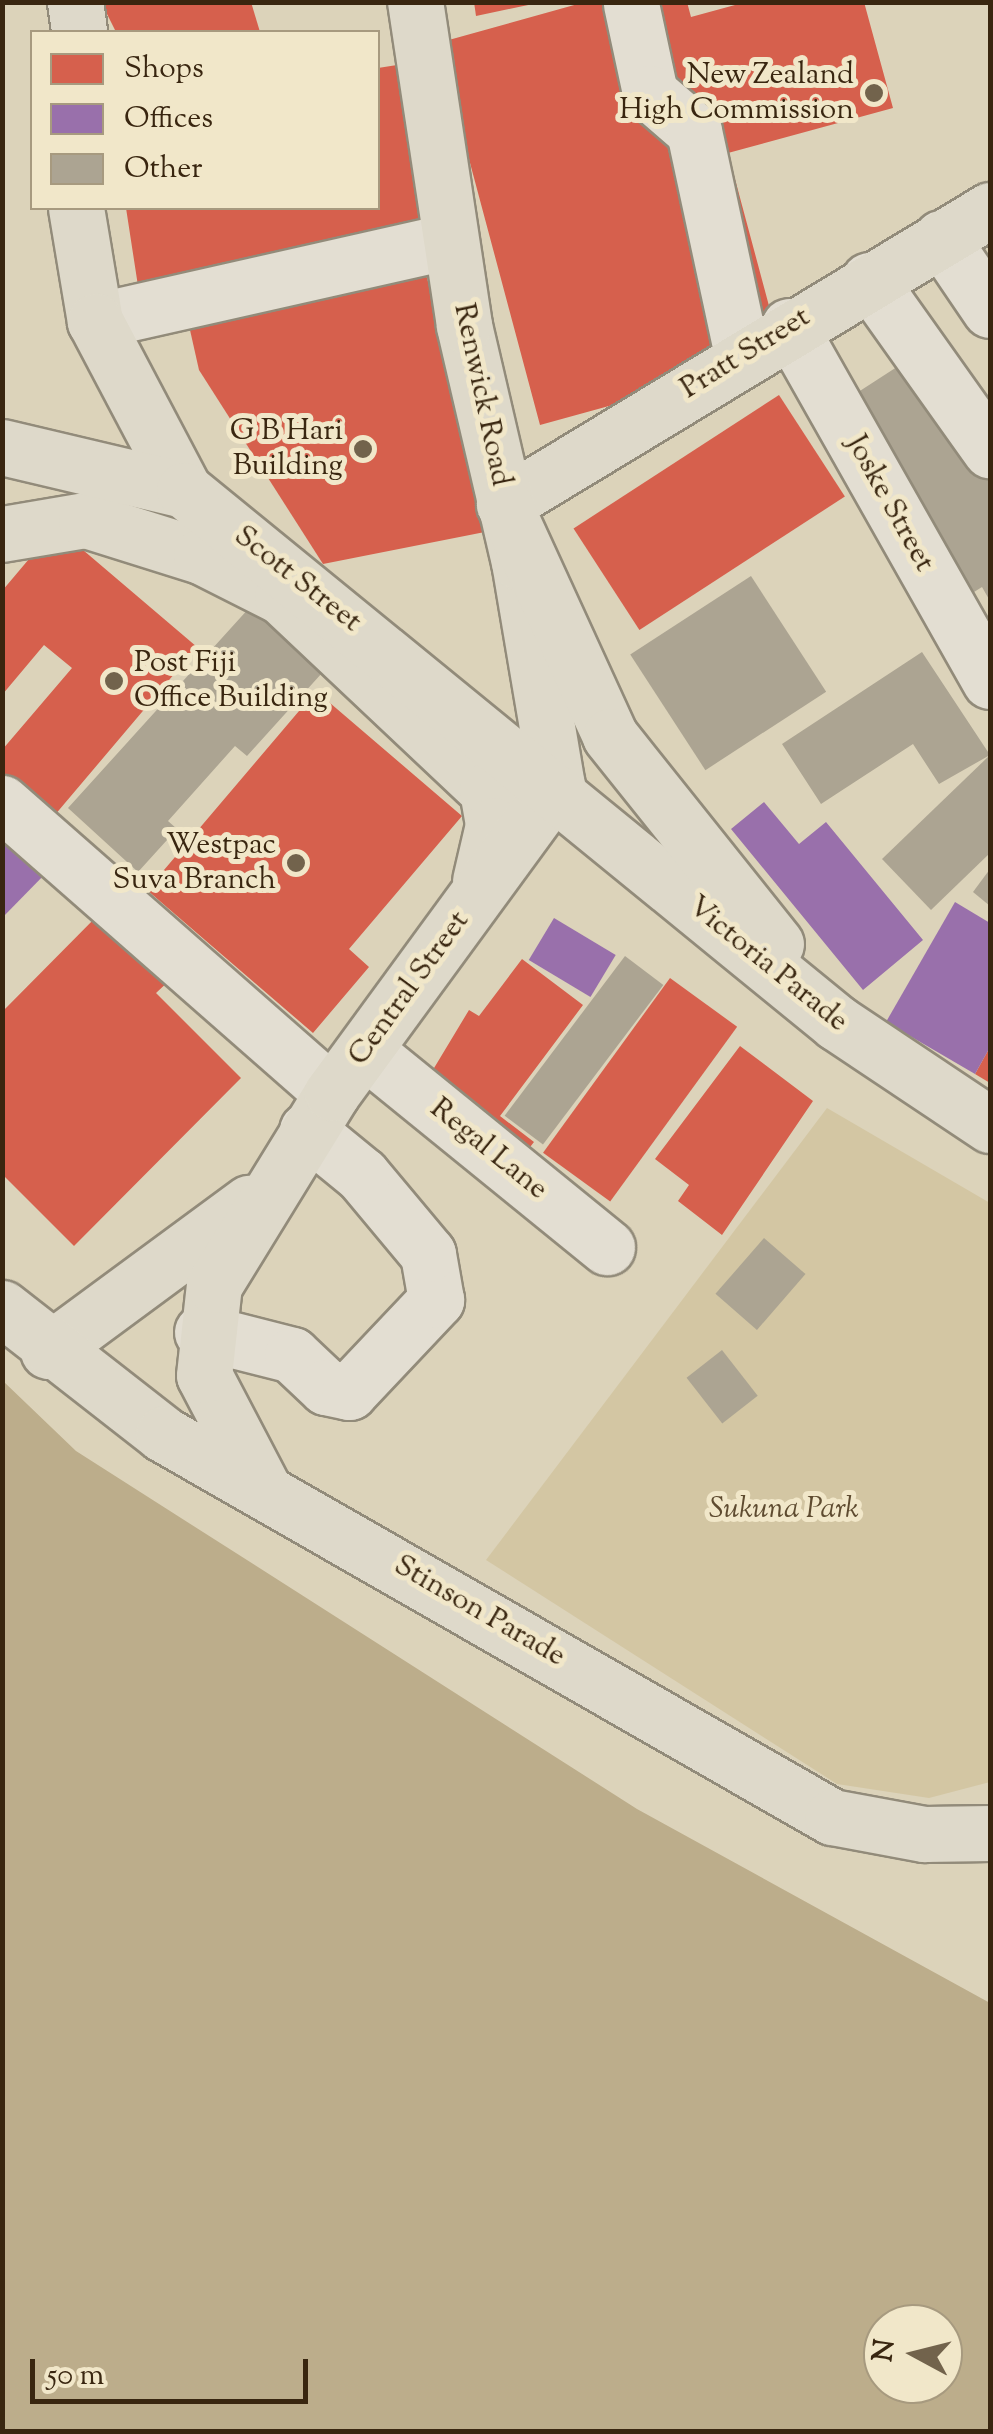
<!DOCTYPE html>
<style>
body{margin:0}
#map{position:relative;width:993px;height:2434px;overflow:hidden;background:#dcd3ba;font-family:"Sorts Mill Goudy",serif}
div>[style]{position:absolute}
.green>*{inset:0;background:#d3c6a3}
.water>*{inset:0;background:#bcad8b}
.shops>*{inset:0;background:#d6604d;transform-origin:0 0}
.offices>*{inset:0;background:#9970ab;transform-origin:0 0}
.building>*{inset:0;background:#aca492;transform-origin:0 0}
.roads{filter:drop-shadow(2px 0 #928b7a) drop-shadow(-2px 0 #928b7a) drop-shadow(0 2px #928b7a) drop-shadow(0 -2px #928b7a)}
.minor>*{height:55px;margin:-27.5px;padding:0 27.5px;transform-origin:27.5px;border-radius:27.5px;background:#e3ded2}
.major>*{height:55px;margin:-27.5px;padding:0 27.5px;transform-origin:27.5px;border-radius:27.5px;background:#ded9ca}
.highway>*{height:55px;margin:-27.5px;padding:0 27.5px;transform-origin:27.5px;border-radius:27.5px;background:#ded9ca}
.dots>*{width:28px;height:28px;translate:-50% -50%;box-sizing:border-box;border:5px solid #f1e7c9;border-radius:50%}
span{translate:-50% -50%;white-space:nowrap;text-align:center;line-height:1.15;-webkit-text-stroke:10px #f1e7c9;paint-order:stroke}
.poi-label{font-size:30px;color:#392610}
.right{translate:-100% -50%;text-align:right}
.left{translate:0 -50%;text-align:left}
.street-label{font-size:30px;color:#392610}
.park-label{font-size:30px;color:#5e4b30;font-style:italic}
.frame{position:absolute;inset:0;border:5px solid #392610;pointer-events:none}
.legend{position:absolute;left:30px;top:30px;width:350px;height:180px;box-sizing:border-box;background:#f1e7c9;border:2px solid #a79a7f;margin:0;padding:12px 18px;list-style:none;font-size:30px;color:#392610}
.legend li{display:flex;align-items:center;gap:20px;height:50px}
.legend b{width:50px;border:2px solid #a79a7f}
.north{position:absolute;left:863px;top:2304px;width:100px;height:100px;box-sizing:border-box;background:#f1e7c9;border:2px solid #a79a7f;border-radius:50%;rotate:277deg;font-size:28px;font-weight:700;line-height:40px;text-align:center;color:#392610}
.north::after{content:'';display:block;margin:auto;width:35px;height:45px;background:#72634c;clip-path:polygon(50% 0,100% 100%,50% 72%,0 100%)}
.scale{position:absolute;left:30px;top:2359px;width:278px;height:45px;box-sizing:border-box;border:5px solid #392610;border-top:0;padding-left:12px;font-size:30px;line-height:35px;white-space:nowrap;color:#392610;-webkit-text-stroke:8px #f1e7c9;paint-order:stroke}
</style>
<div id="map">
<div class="green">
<div style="clip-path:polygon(827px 1108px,990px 1203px,990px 1782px,929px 1798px,837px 1784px,486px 1560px)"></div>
</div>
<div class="water">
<div style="clip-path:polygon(evenodd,3px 1381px,76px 1451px,637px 1809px,990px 2003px,990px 2431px,3px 2431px,3px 1381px,883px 2324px,943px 2324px,943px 2384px,883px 2384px,883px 2324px)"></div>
</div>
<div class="shops">
<div style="clip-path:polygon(101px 2px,251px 2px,260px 32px,116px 32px)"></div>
<div style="clip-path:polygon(474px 2px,532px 2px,533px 4px,476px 16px)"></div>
<div style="clip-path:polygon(585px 2px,687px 2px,691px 17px,746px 2px,864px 2px,893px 108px,728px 153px,783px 358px,540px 425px,438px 43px)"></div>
<div style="clip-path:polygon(397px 65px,423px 244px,138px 286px,126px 208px,378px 208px,378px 68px)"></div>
<div style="clip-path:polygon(424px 268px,500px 529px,323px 564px,199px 370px,190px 330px)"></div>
<div style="left:779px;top:395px;width:121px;height:245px;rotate:57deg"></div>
<div style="clip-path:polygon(56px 527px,197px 647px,54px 816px,2px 772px,2px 750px,72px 668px,44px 645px,2px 695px,2px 591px)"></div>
<div style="clip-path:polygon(316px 691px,462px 816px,349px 949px,369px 967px,313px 1033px,147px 890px)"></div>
<div style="clip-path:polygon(103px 910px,171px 979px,156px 993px,241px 1078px,74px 1246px,2px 1174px,2px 1012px)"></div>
<div style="clip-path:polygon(522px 959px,583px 1005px,500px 1116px,534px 1142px,519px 1161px,422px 1088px,469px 1010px,479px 1016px)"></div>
<div style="left:670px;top:978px;width:83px;height:216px;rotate:36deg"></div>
<div style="clip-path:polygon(740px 1046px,813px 1101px,722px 1235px,678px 1201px,689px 1185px,655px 1159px)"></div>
<div style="clip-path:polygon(990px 1047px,990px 1083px,975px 1074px)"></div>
</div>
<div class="offices">
<div style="clip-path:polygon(764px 802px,799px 844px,826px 822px,923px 940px,863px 990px,731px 829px)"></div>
<div style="clip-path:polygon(2px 824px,49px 870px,2px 918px)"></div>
<div style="clip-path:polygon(955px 902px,990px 923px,990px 1047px,975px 1074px,886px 1022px)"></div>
<div style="left:554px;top:918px;width:72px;height:49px;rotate:31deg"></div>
</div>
<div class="building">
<div style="clip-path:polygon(920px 352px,990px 478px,990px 601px,982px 587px,974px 592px,849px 398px)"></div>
<div style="left:751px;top:576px;width:138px;height:144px;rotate:57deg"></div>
<div style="clip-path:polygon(250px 607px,322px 673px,247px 756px,235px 746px,168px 821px,177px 829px,138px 872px,68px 808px)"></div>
<div style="clip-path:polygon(922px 652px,990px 755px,939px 784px,913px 744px,821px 804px,782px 744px)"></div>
<div style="clip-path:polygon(990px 755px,990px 853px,931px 910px,882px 859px)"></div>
<div style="clip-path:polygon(990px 869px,990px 906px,973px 892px)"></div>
<div style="left:625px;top:956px;width:48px;height:200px;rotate:37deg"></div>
<div style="left:764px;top:1238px;width:55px;height:74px;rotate:41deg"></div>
<div style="left:722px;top:1350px;width:58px;height:45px;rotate:52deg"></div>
</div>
<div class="roads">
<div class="minor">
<div style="left:631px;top:4px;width:91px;rotate:77.9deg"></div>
<div style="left:650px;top:93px;width:58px;rotate:40.8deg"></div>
<div style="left:694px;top:131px;width:229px;rotate:77.9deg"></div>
<div style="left:941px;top:238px;width:87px;rotate:55.8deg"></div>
<div style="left:869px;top:280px;width:209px;rotate:54.6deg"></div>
<div style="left:95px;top:321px;width:363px;rotate:-12.7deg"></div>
<div style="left:789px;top:326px;width:408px;rotate:60.5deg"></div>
<div style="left:2px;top:803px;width:439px;rotate:41.3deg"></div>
<div style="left:368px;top:1053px;width:308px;rotate:39.1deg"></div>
<div style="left:202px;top:1332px;width:93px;rotate:14.3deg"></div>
<div style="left:292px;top:1355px;width:47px;rotate:43.3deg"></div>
<div style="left:326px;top:1387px;width:24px;rotate:12deg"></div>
<div style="left:349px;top:1392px;width:127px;rotate:-46.6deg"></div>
<div style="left:436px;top:1300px;width:47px;rotate:-99.9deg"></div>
<div style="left:428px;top:1254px;width:103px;rotate:-129.9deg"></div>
<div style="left:362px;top:1175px;width:71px;rotate:-140.7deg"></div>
</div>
<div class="major">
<div style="left:75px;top:2px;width:30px;rotate:82deg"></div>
<div style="left:76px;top:208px;width:115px;rotate:80.5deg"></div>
<div style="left:95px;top:321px;width:191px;rotate:62.2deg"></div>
<div style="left:504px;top:504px;width:568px;rotate:-31.17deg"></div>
<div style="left:2px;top:534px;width:85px;rotate:-9.5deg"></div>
<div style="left:86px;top:520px;width:121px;rotate:17.4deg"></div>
<div style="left:201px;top:556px;width:91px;rotate:26.8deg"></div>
<div style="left:282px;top:597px;width:282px;rotate:43.3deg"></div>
<div style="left:487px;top:790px;width:36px;rotate:80deg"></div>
<div style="left:493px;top:825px;width:57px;rotate:103.1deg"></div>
<div style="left:48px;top:1351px;width:250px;rotate:-36.4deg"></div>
<div style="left:263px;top:1488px;width:127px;rotate:-117.6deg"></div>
<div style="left:204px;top:1375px;width:91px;rotate:-83.7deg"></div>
<div style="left:214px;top:1285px;width:225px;rotate:-58.4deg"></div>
<div style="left:332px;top:1093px;width:381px;rotate:-53.8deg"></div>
<div style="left:557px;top:786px;width:227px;rotate:-99.6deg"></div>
<div style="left:519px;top:562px;width:243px;rotate:-103.1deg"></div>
<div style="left:464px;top:325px;width:327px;rotate:-98.6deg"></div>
</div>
<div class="highway">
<div style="left:2px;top:447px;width:187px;rotate:13.3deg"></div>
<div style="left:184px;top:490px;width:843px;rotate:39.22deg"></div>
<div style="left:837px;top:1023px;width:184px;rotate:33.7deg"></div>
<div style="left:504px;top:504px;width:255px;rotate:65.4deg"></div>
<div style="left:610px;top:736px;width:266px;rotate:51.4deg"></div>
<div style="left:2px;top:1308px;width:204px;rotate:38deg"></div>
<div style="left:163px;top:1434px;width:771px;rotate:29.79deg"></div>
<div style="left:832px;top:1817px;width:94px;rotate:10.5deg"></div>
<div style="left:924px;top:1834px;width:66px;rotate:-0.9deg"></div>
</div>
</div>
<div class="dots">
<div style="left:874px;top:93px;background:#72634c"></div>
<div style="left:363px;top:449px;background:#72634c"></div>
<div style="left:114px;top:681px;background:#72634c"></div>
<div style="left:296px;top:863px;background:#72634c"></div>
</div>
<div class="poi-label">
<span class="right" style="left:854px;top:93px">New Zealand<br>High Commission</span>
<span class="right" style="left:343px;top:449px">G B Hari<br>Building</span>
<span class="left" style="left:134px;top:681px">Post Fiji<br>Office Building</span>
<span class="right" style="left:276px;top:863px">Westpac<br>Suva Branch</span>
</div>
<div class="street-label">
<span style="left:746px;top:354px;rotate:-32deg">Pratt Street</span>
<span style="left:481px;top:395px;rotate:78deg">Renwick Road</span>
<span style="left:889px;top:504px;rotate:61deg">Joske Street</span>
<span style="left:297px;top:580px;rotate:38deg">Scott Street</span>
<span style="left:767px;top:965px;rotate:39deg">Victoria Parade</span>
<span style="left:410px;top:989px;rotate:-54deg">Central Street</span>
<span style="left:488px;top:1150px;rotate:39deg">Regal Lane</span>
<span style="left:479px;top:1612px;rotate:30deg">Stinson Parade</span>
</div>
<div class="park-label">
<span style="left:784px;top:1510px">Sukuna Park</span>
</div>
<div class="frame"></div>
<ul class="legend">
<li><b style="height:28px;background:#d6604d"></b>Shops</li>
<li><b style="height:28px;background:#9970ab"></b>Offices</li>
<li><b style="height:28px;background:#aca492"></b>Other</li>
</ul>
<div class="north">N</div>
<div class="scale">50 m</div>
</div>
